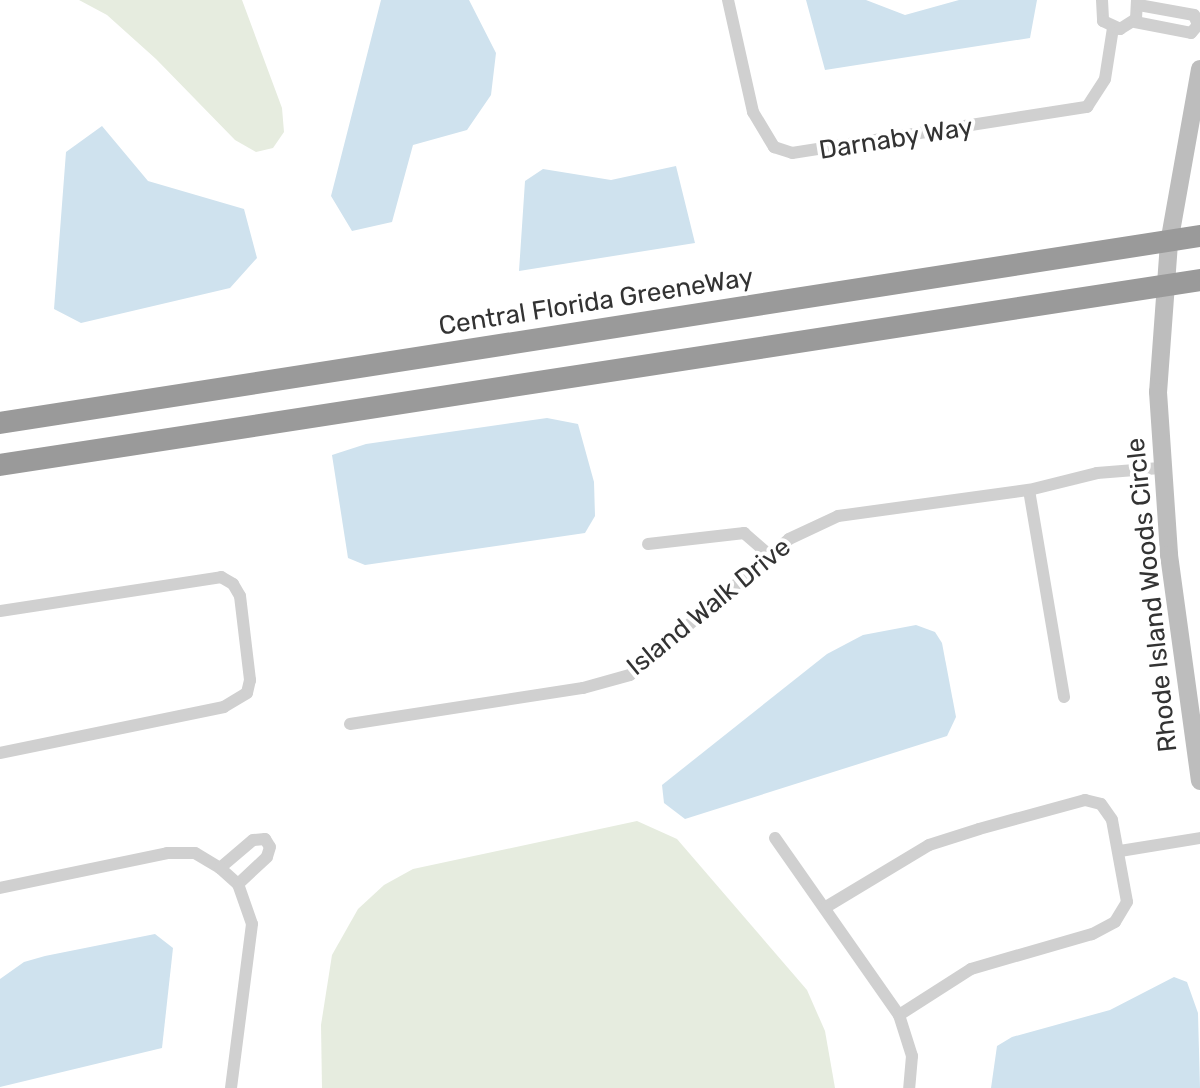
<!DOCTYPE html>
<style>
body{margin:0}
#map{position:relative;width:1200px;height:1088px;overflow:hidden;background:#fff;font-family:Rubik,sans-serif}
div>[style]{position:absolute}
.green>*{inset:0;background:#e6ecdf}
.water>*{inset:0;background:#cfe2ee}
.street>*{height:12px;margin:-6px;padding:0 6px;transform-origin:6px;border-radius:6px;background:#d0d0d0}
.secondary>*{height:18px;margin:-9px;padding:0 9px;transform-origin:9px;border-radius:9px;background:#bdbdbd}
.highway>*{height:22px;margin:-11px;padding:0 11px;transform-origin:11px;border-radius:11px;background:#9a9a9a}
span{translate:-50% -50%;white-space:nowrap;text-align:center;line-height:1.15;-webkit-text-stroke:8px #fff;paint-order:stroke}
.street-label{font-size:26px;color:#333}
</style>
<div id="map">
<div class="green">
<div style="clip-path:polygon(79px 0,242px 0,282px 108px,284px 132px,273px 148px,256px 152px,235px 140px,156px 59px,107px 15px)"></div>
<div style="clip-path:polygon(637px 821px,677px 839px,807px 990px,825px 1031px,835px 1088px,322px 1088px,321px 1025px,332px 955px,358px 909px,384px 885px,413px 869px)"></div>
</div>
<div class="water">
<div style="clip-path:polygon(381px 0,469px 0,496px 53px,491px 95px,467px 130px,413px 145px,392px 222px,352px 231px,331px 196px)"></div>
<div style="clip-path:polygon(806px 0,866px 0,905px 15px,959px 0,1037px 0,1030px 38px,825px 70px)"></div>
<div style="clip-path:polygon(102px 126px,148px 181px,244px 209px,257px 258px,230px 288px,81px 323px,54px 309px,66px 152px)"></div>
<div style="clip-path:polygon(676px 166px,695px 243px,519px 271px,525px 181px,543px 169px,611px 180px)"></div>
<div style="clip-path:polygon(547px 418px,578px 424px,594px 482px,595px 516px,585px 533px,365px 565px,348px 558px,332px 455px,366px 444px)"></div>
<div style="clip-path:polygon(916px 625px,935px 632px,942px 643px,956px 717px,947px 736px,685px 819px,664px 803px,662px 785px,827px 654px,863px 635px)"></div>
<div style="clip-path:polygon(155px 934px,173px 948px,162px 1048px,0 1087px,0 979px,24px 962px,45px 956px)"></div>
<div style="clip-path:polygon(1174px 977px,1187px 982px,1198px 1013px,1200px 1088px,991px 1088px,997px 1046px,1012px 1037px,1110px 1010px)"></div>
</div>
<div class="street">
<div style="left:728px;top:0;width:115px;rotate:77.4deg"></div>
<div style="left:753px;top:112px;width:41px;rotate:59deg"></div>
<div style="left:774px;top:147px;width:19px;rotate:18deg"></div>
<div style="left:792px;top:153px;width:299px;rotate:-8.9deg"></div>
<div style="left:1087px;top:107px;width:33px;rotate:-57deg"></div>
<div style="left:1105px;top:79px;width:52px;rotate:-81.1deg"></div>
<div style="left:1102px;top:0;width:21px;rotate:87deg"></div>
<div style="left:1103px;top:21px;width:19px;rotate:25deg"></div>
<div style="left:1120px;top:29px;width:19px;rotate:-32deg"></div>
<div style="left:1136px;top:19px;width:19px;rotate:-87deg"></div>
<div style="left:1139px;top:5px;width:56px;rotate:10.3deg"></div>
<div style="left:1194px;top:15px;width:11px;rotate:68deg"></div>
<div style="left:1135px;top:22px;width:57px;rotate:11.1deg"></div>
<div style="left:1191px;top:33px;width:11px;rotate:-49deg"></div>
<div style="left:1029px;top:490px;width:210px;rotate:80.4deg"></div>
<div style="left:648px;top:544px;width:97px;rotate:-6.5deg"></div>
<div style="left:744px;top:533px;width:35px;rotate:41deg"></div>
<div style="left:0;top:611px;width:224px;rotate:-8.7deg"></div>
<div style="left:221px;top:577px;width:14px;rotate:30deg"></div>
<div style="left:233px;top:584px;width:14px;rotate:60deg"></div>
<div style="left:240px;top:596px;width:85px;rotate:83.2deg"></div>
<div style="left:250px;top:680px;width:13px;rotate:103deg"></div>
<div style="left:247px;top:693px;width:27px;rotate:149deg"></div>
<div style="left:224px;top:707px;width:229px;rotate:168.4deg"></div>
<div style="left:350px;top:724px;width:236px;rotate:-8.8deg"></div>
<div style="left:583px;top:688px;width:49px;rotate:-15.5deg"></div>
<div style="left:630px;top:675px;width:209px;rotate:-40.5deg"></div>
<div style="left:789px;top:539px;width:54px;rotate:-25.1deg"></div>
<div style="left:838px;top:516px;width:193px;rotate:-7.8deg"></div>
<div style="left:1029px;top:490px;width:70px;rotate:-14deg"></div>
<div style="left:1097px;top:473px;width:63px;rotate:-4.5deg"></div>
<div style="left:775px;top:838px;width:216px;rotate:55deg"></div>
<div style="left:899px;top:1015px;width:43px;rotate:72.4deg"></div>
<div style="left:912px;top:1056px;width:32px;rotate:95deg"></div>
<div style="left:1120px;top:851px;width:81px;rotate:-9.2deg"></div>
<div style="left:220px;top:868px;width:43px;rotate:-40.3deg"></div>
<div style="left:253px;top:840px;width:12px;rotate:-5deg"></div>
<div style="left:265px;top:839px;width:9px;rotate:58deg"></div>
<div style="left:270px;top:847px;width:10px;rotate:107deg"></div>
<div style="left:267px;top:857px;width:40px;rotate:137deg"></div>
<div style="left:0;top:888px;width:171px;rotate:-11.8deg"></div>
<div style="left:167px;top:853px;width:28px"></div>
<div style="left:195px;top:853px;width:29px;rotate:31deg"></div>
<div style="left:220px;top:868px;width:24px;rotate:42deg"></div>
<div style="left:238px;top:884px;width:42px;rotate:70.7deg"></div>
<div style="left:252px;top:924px;width:165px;rotate:97.3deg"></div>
<div style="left:826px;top:907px;width:120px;rotate:-31deg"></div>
<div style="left:929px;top:845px;width:52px;rotate:-17.7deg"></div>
<div style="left:979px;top:829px;width:110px;rotate:-15.3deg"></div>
<div style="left:1085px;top:800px;width:16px;rotate:14deg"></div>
<div style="left:1101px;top:804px;width:19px;rotate:55deg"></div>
<div style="left:1112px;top:820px;width:83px;rotate:79.6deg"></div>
<div style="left:1127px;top:902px;width:23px;rotate:121deg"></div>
<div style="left:1115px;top:922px;width:26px;rotate:152deg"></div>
<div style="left:1092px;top:934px;width:126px;rotate:163.9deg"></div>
<div style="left:971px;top:969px;width:85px;rotate:147.4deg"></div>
</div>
<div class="secondary">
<div style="left:1200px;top:69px;width:177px;rotate:100.1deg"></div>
<div style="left:1169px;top:243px;width:149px;rotate:94.2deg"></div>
<div style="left:1158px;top:392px;width:163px;rotate:86.1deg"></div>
<div style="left:1169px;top:555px;width:228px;rotate:82.2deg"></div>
</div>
<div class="highway">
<div style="left:0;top:423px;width:1214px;rotate:-8.86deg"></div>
<div style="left:0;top:465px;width:1214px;rotate:-8.76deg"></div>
</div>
<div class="street-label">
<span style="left:896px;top:139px;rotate:-9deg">Darnaby Way</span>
<span style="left:596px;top:302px;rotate:-9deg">Central Florida GreeneWay</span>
<span style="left:1152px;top:595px;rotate:-96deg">Rhode Island Woods Circle</span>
<span style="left:709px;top:607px;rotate:-39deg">Island Walk Drive</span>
</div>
</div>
